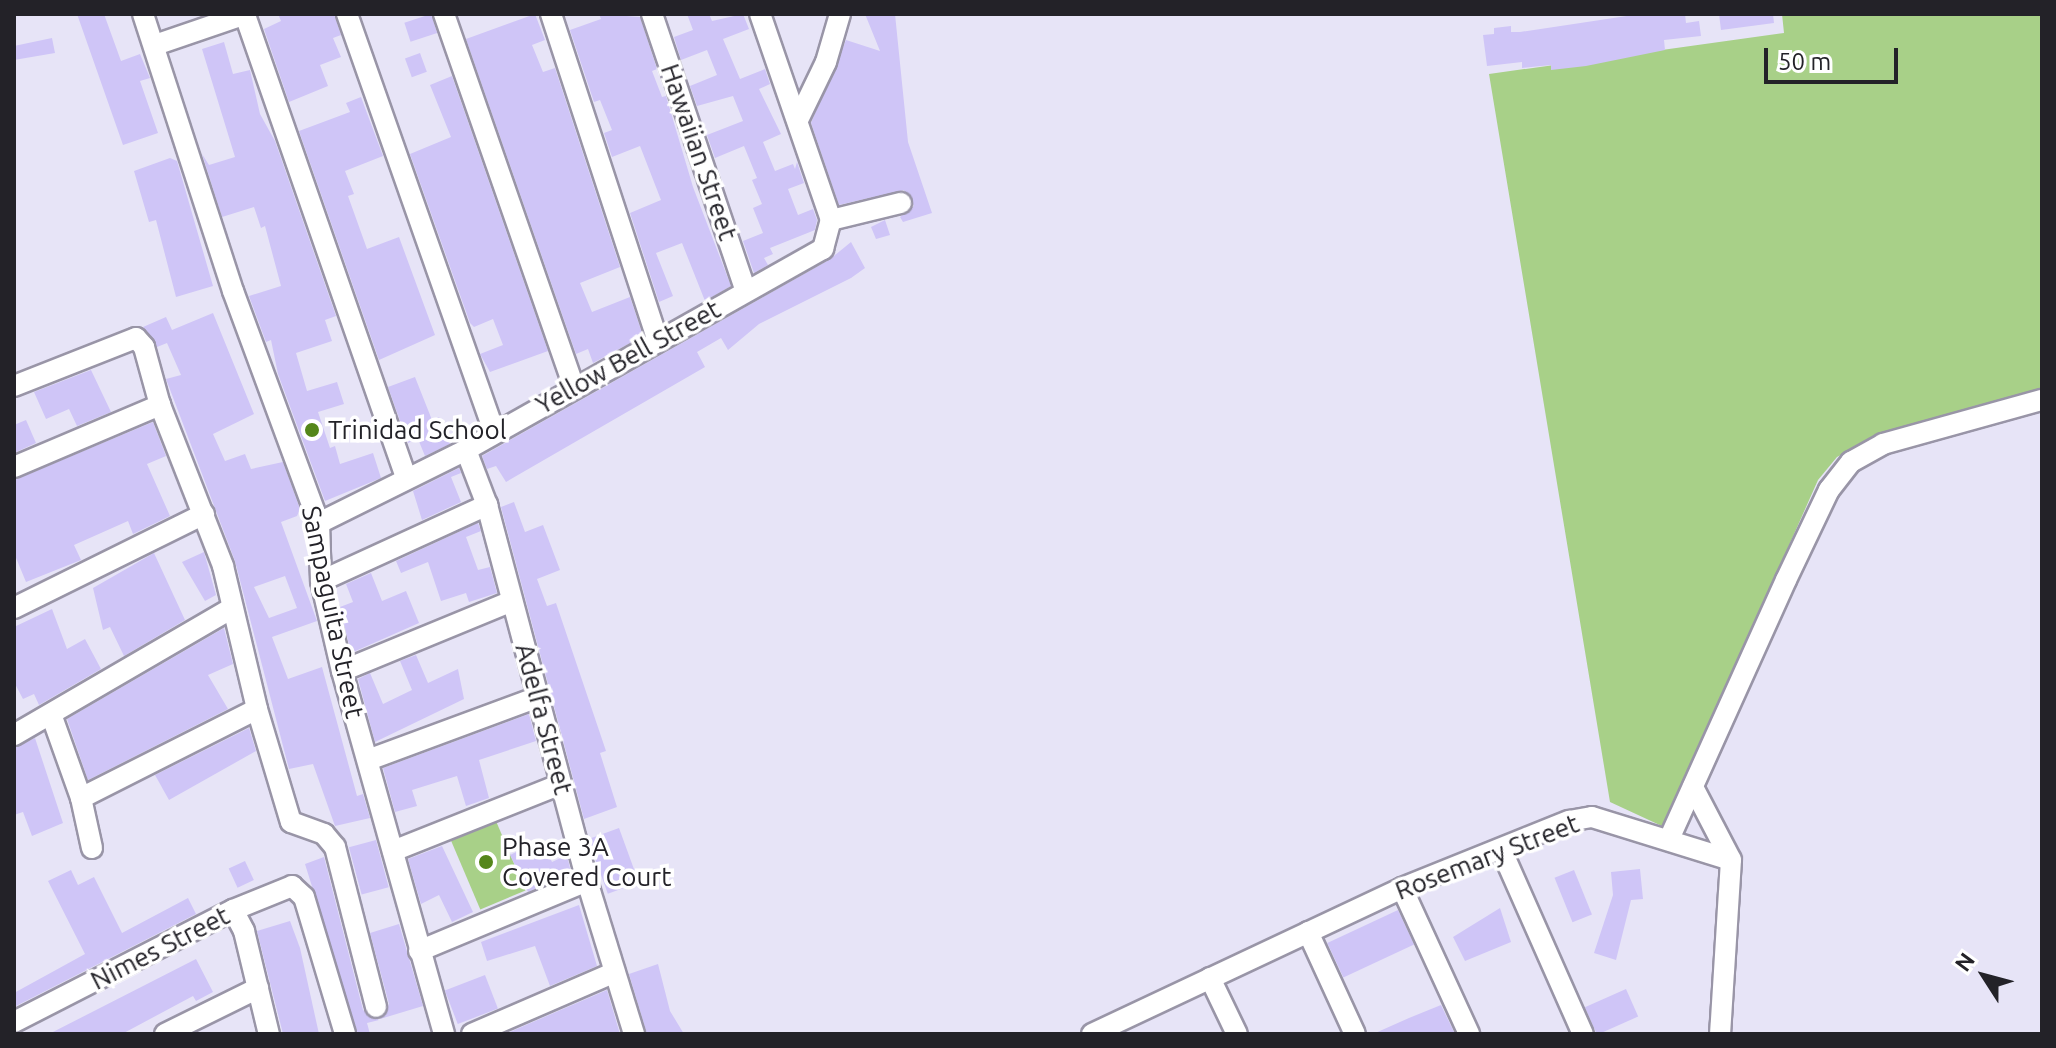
<!DOCTYPE html>
<style>
body{margin:0}
#map{position:relative;width:2056px;height:1048px;overflow:hidden;background:#e7e4f7;font-family:Ubuntu,sans-serif}
div>[style]{position:absolute}
.green>*{inset:0;background:#a8d088;transform-origin:0 0}
.building>*{inset:0;background:#cfc5f7;transform-origin:0 0}
.roads{filter:drop-shadow(2px 0 #9995a7) drop-shadow(-2px 0 #9995a7) drop-shadow(0 2px #9995a7) drop-shadow(0 -2px #9995a7)}
.street>*{height:20px;margin:-10px;padding:0 10px;transform-origin:10px;border-radius:10px;background:#fff}
.dots>*{width:22px;height:22px;translate:-50% -50%;box-sizing:border-box;border:4px solid #fff;border-radius:50%}
span{translate:-50% -50%;white-space:nowrap;text-align:center;line-height:1.15;-webkit-text-stroke:7px #fff;paint-order:stroke}
.street-label{font-size:26px;color:#232228}
.poi-label{font-size:26px;color:#232228}
.left{translate:0 -50%;text-align:left}
.frame{position:absolute;inset:0;border:16px solid #232228;pointer-events:none}
.north{position:absolute;left:1944px;top:936px;width:80px;height:80px;-webkit-text-stroke:6px #fff;paint-order:stroke;rotate:306deg;font-size:22px;font-weight:700;line-height:32px;text-align:center;color:#232228}
.north::after{content:'';display:block;margin:auto;width:28px;height:36px;background:#232228;clip-path:polygon(50% 0,100% 100%,50% 72%,0 100%)}
.scale{position:absolute;left:1764px;top:48px;width:134px;height:36px;box-sizing:border-box;border:4px solid #232228;border-top:0;padding-left:10px;font-size:24px;line-height:28px;white-space:nowrap;color:#232228;-webkit-text-stroke:6px #fff;paint-order:stroke}
</style>
<div id="map">
<div class="green">
<div style="clip-path:polygon(1782px 14px,2042px 14px,2042px 392px,1862px 444px,1837px 457px,1818px 480px,1664px 827px,1610px 802px,1489px 74px,1784px 33px)"></div>
<div style="left:493px;top:814px;width:83px;height:49px;rotate:67deg"></div>
</div>
<div class="building">
<div style="clip-path:polygon(77px 14px,104px 14px,121px 61px,140px 54px,150px 78px,140px 81px,158px 133px,123px 145px)"></div>
<div style="clip-path:polygon(278px 14px,334px 14px,341px 35px,333px 38px,341px 57px,320px 65px,328px 86px,289px 102px,264px 29px,281px 21px)"></div>
<div style="left:431px;top:14px;width:20px;height:28px;rotate:72deg"></div>
<div style="clip-path:polygon(535px 14px,545px 40px,532px 45px,543px 72px,555px 68px,620px 267px,580px 283px,592px 312px,630px 297px,643px 336px,593px 363px,588px 349px,576px 354px,466px 39px)"></div>
<div style="clip-path:polygon(599px 14px,640px 17px,657px 69px,652px 71px,662px 97px,666px 96px,693px 187px,731px 286px,705px 301px,682px 243px,656px 253px,673px 296px,659px 302px,630px 213px,661px 200px,640px 146px,612px 157px,604px 133px,612px 130px,600px 100px,594px 102px,570px 30px,601px 19px)"></div>
<div style="clip-path:polygon(687px 14px,709px 14px,712px 21px,743px 14px,749px 29px,723px 39px,740px 79px,765px 69px,770px 84px,759px 89px,781px 134px,763px 142px,775px 171px,793px 164px,795px 169px,797px 162px,804px 183px,788px 189px,798px 215px,813px 209px,817px 220px,815px 230px,770px 248px,773px 254px,764px 258px,768px 265px,754px 273px,743px 241px,763px 233px,753px 208px,762px 204px,752px 180px,757px 178px,744px 146px,715px 158px,707px 135px,743px 121px,733px 96px,697px 106px,690px 86px,717px 75px,707px 50px,681px 60px,674px 37px,693px 30px)"></div>
<div style="clip-path:polygon(865px 14px,895px 14px,908px 142px,932px 213px,903px 222px,900px 217px,914px 206px,904px 190px,839px 205px,811px 123px,846px 40px,880px 51px)"></div>
<div style="clip-path:polygon(1640px 14px,1685px 14px,1686px 23px,1699px 21px,1701px 36px,1664px 40px,1665px 50px,1586px 66px,1551px 70px,1551px 65px,1522px 68px,1522px 62px,1487px 66px,1483px 35px,1494px 34px,1494px 28px,1511px 26px,1511px 32px,1520px 32px)"></div>
<div style="clip-path:polygon(1719px 14px,1773px 14px,1774px 23px,1721px 30px)"></div>
<div style="clip-path:polygon(52px 38px,55px 53px,14px 60px,14px 46px)"></div>
<div style="clip-path:polygon(224px 42px,233px 74px,250px 70px,260px 114px,275px 141px,336px 316px,325px 320px,332px 341px,296px 353px,307px 391px,337px 382px,344px 404px,318px 412px,330px 448px,335px 446px,340px 464px,373px 453px,381px 478px,325px 501px,278px 374px,271px 340px,266px 342px,249px 296px,281px 286px,265px 226px,261px 228px,254px 207px,222px 217px,202px 154px,209px 165px,235px 157px,202px 49px)"></div>
<div style="left:420px;top:53px;width:20px;height:16px;rotate:70deg"></div>
<div style="clip-path:polygon(452px 76px,548px 351px,490px 372px,480px 354px,503px 345px,493px 319px,474px 327px,470px 323px,410px 154px,451px 137px,430px 85px)"></div>
<div style="clip-path:polygon(361px 97px,383px 156px,345px 171px,354px 194px,348px 196px,367px 249px,399px 237px,435px 335px,379px 360px,299px 131px,350px 112px,346px 103px)"></div>
<div style="clip-path:polygon(170px 158px,177px 161px,213px 286px,176px 297px,156px 220px,149px 222px,134px 171px)"></div>
<div style="clip-path:polygon(885px 220px,890px 235px,876px 239px,871px 227px)"></div>
<div style="clip-path:polygon(851px 242px,865px 268px,851px 278px,759px 324px,728px 350px,721px 338px,697px 352px,705px 367px,506px 482px,496px 466px,487px 469px,482px 456px,829px 260px)"></div>
<div style="clip-path:polygon(evenodd,213px 313px,254px 414px,213px 434px,225px 461px,245px 454px,251px 469px,283px 462px,300px 509px,297px 516px,281px 522px,317px 621px,272px 637px,288px 679px,322px 667px,357px 796px,363px 794px,370px 818px,335px 826px,313px 764px,289px 769px,235px 561px,166px 379px,181px 375px,167px 343px,157px 347px,143px 327px,166px 317px,172px 330px,213px 313px,285px 576px,297px 608px,269px 618px,254px 587px,285px 576px)"></div>
<div style="clip-path:polygon(91px 370px,111px 412px,77px 426px,69px 409px,46px 419px,34px 392px)"></div>
<div style="clip-path:polygon(415px 377px,432px 420px,439px 417px,450px 444px,425px 456px,418px 439px,408px 443px,388px 387px)"></div>
<div style="clip-path:polygon(26px 420px,36px 443px,14px 453px,14px 425px)"></div>
<div style="clip-path:polygon(153px 422px,166px 456px,147px 464px,170px 516px,133px 534px,128px 521px,74px 545px,81px 560px,26px 582px,14px 553px,14px 480px)"></div>
<div style="clip-path:polygon(459px 468px,461px 473px,451px 477px,461px 502px,422px 520px,413px 491px)"></div>
<div style="clip-path:polygon(514px 502px,525px 532px,543px 525px,560px 570px,537px 579px,547px 606px,556px 603px,606px 751px,600px 753px,617px 807px,584px 819px,501px 507px)"></div>
<div style="clip-path:polygon(478px 523px,481px 531px,466px 537px,478px 570px,490px 567px,497px 593px,469px 602px,466px 593px,441px 601px,428px 562px,401px 573px,396px 561px)"></div>
<div style="clip-path:polygon(204px 552px,216px 595px,205px 601px,182px 562px)"></div>
<div style="clip-path:polygon(154px 553px,185px 620px,124px 656px,110px 627px,103px 630px,93px 588px)"></div>
<div style="clip-path:polygon(371px 573px,382px 601px,406px 591px,419px 623px,351px 653px,340px 607px,353px 602px,346px 584px)"></div>
<div style="clip-path:polygon(52px 609px,67px 649px,85px 639px,101px 669px,39px 705px,34px 694px,23px 699px,14px 682px,14px 627px)"></div>
<div style="clip-path:polygon(224px 628px,233px 664px,208px 675px,228px 709px,88px 780px,67px 719px)"></div>
<div style="clip-path:polygon(416px 655px,428px 683px,458px 669px,464px 699px,375px 742px,358px 679px,370px 673px,383px 704px,412px 690px,400px 661px)"></div>
<div style="clip-path:polygon(529px 714px,536px 741px,479px 760px,489px 798px,466px 806px,457px 776px,412px 790px,417px 806px,395px 812px,383px 768px)"></div>
<div style="clip-path:polygon(249px 728px,256px 751px,169px 800px,155px 775px)"></div>
<div style="clip-path:polygon(35px 738px,63px 823px,32px 836px,23px 812px,14px 815px,14px 748px)"></div>
<div style="left:619px;top:828px;width:58px;height:33px;rotate:70deg"></div>
<div style="left:376px;top:840px;width:49px;height:28px;rotate:75deg"></div>
<div style="clip-path:polygon(541px 840px,552px 862px,567px 855px,571px 873px,528px 892px,510px 855px)"></div>
<div style="clip-path:polygon(442px 846px,473px 912px,452px 922px,439px 895px,421px 904px,408px 859px)"></div>
<div style="clip-path:polygon(324px 857px,363px 1010px,379px 1020px,367px 1023px,370px 1034px,358px 1034px,305px 864px)"></div>
<div style="left:245px;top:861px;width:21px;height:18px;rotate:65deg"></div>
<div style="clip-path:polygon(1640px 869px,1643px 899px,1631px 900px,1616px 960px,1594px 953px,1613px 895px,1611px 872px)"></div>
<div style="clip-path:polygon(71px 870px,78px 885px,94px 877px,122px 933px,188px 898px,196px 914px,14px 1007px,14px 993px,85px 954px,48px 881px)"></div>
<div style="left:1574px;top:870px;width:48px;height:21px;rotate:68deg"></div>
<div style="clip-path:polygon(579px 905px,597px 966px,550px 986px,535px 946px,487px 961px,481px 942px)"></div>
<div style="clip-path:polygon(1500px 908px,1511px 942px,1465px 961px,1453px 937px)"></div>
<div style="left:1398px;top:910px;width:38px;height:78px;rotate:65deg"></div>
<div style="clip-path:polygon(290px 921px,300px 948px,319px 1034px,283px 1034px,257px 931px)"></div>
<div style="clip-path:polygon(399px 924px,423px 1006px,380px 1019px,389px 1004px,370px 933px)"></div>
<div style="clip-path:polygon(196px 959px,213px 992px,196px 1001px,193px 996px,122px 1034px,49px 1034px)"></div>
<div style="clip-path:polygon(658px 964px,670px 1011px,684px 1034px,647px 1034px,629px 974px)"></div>
<div style="left:485px;top:975px;width:36px;height:43px;rotate:69deg"></div>
<div style="left:1626px;top:989px;width:30px;height:45px;rotate:66deg"></div>
<div style="clip-path:polygon(607px 990px,620px 1034px,505px 1034px)"></div>
<div style="clip-path:polygon(1441px 1005px,1455px 1034px,1373px 1034px,1409px 1018px)"></div>
</div>
<div class="roads">
<div class="street">
<div style="left:143px;top:14px;width:291px;rotate:72deg"></div>
<div style="left:233px;top:291px;width:247px;rotate:69.7deg"></div>
<div style="left:319px;top:523px;width:58px;rotate:88deg"></div>
<div style="left:321px;top:581px;width:92px;rotate:76.9deg"></div>
<div style="left:342px;top:671px;width:377px;rotate:74.3deg"></div>
<div style="left:347px;top:14px;width:443px;rotate:70.6deg"></div>
<div style="left:444px;top:14px;width:395px;rotate:70.8deg"></div>
<div style="left:551px;top:14px;width:344px;rotate:71.9deg"></div>
<div style="left:652px;top:14px;width:293px;rotate:71.3deg"></div>
<div style="left:245px;top:15px;width:489px;rotate:70.8deg"></div>
<div style="left:155px;top:45px;width:96px;rotate:-18.8deg"></div>
<div style="left:798px;top:120px;width:64px;rotate:-64.2deg"></div>
<div style="left:826px;top:62px;width:50px;rotate:-73.7deg"></div>
<div style="left:831px;top:220px;width:72px;rotate:-13.7deg"></div>
<div style="left:14px;top:386px;width:131px;rotate:-21.5deg"></div>
<div style="left:136px;top:338px;width:12px;rotate:48deg"></div>
<div style="left:144px;top:347px;width:60px;rotate:74.6deg"></div>
<div style="left:160px;top:405px;width:173px;rotate:68.6deg"></div>
<div style="left:223px;top:566px;width:147px;rotate:76.6deg"></div>
<div style="left:257px;top:709px;width:118px;rotate:73.3deg"></div>
<div style="left:291px;top:822px;width:35px;rotate:20deg"></div>
<div style="left:324px;top:834px;width:17px;rotate:50deg"></div>
<div style="left:335px;top:847px;width:165px;rotate:75.6deg"></div>
<div style="left:466px;top:450px;width:59px;rotate:69.1deg"></div>
<div style="left:487px;top:505px;width:389px;rotate:75.1deg"></div>
<div style="left:587px;top:881px;width:160px;rotate:72.9deg"></div>
<div style="left:14px;top:467px;width:159px;rotate:-23deg"></div>
<div style="left:319px;top:523px;width:164px;rotate:-26.4deg"></div>
<div style="left:466px;top:450px;width:410px;rotate:-29.4deg"></div>
<div style="left:823px;top:249px;width:30px;rotate:-75deg"></div>
<div style="left:831px;top:220px;width:218px;rotate:-109deg"></div>
<div style="left:321px;top:581px;width:183px;rotate:-24.6deg"></div>
<div style="left:14px;top:608px;width:212px;rotate:-26.3deg"></div>
<div style="left:342px;top:671px;width:184px;rotate:-22.4deg"></div>
<div style="left:51px;top:714px;width:89px;rotate:70.3deg"></div>
<div style="left:14px;top:735px;width:252px;rotate:-30.2deg"></div>
<div style="left:368px;top:760px;width:181px;rotate:-20.3deg"></div>
<div style="left:1693px;top:787px;width:82px;rotate:62.5deg"></div>
<div style="left:1670px;top:837px;width:282px;rotate:-65.7deg"></div>
<div style="left:1786px;top:580px;width:100px;rotate:-64.5deg"></div>
<div style="left:1829px;top:490px;width:36px;rotate:-52deg"></div>
<div style="left:1851px;top:462px;width:37px;rotate:-29deg"></div>
<div style="left:1883px;top:444px;width:165px;rotate:-15.5deg"></div>
<div style="left:92px;top:848px;width:51px;rotate:-102.4deg"></div>
<div style="left:81px;top:798px;width:197px;rotate:-26.8deg"></div>
<div style="left:1501px;top:849px;width:202px;rotate:66.1deg"></div>
<div style="left:393px;top:851px;width:181px;rotate:-21.7deg"></div>
<div style="left:1402px;top:888px;width:161px;rotate:65.3deg"></div>
<div style="left:233px;top:910px;width:24px;rotate:62deg"></div>
<div style="left:244px;top:931px;width:106px;rotate:76.4deg"></div>
<div style="left:1308px;top:932px;width:112px;rotate:65.3deg"></div>
<div style="left:419px;top:951px;width:182px;rotate:-22.6deg"></div>
<div style="left:1210px;top:978px;width:62px;rotate:64.3deg"></div>
<div style="left:14px;top:1022px;width:246px;rotate:-27.1deg"></div>
<div style="left:233px;top:910px;width:64px;rotate:-22.1deg"></div>
<div style="left:292px;top:886px;width:16px;rotate:43deg"></div>
<div style="left:304px;top:897px;width:143px;rotate:73.3deg"></div>
<div style="left:165px;top:1034px;width:104px;rotate:-26.3deg"></div>
<div style="left:472px;top:1034px;width:154px;rotate:-23.4deg"></div>
<div style="left:1092px;top:1034px;width:343px;rotate:-25.2deg"></div>
<div style="left:1402px;top:888px;width:180px;rotate:-21.9deg"></div>
<div style="left:1569px;top:821px;width:23px;rotate:-10deg"></div>
<div style="left:1592px;top:817px;width:145px;rotate:17.2deg"></div>
<div style="left:1731px;top:860px;width:174px;rotate:93.6deg"></div>
</div>
</div>
<div class="dots">
<div style="left:312px;top:430px;background:#54861a"></div>
<div style="left:486px;top:862px;background:#54861a"></div>
</div>
<div class="street-label">
<span style="left:699px;top:152px;rotate:71deg">Hawaiian Street</span>
<span style="left:628px;top:357px;rotate:-29deg">Yellow Bell Street</span>
<span style="left:333px;top:612px;rotate:78deg">Sampaguita Street</span>
<span style="left:544px;top:719px;rotate:75deg">Adelfa Street</span>
<span style="left:1487px;top:857px;rotate:-21deg">Rosemary Street</span>
<span style="left:160px;top:948px;rotate:-27deg">Nimes Street</span>
</div>
<div class="poi-label">
<span class="left" style="left:328px;top:430px">Trinidad School</span>
<span class="left" style="left:502px;top:862px">Phase 3A<br>Covered Court</span>
</div>
<div class="frame"></div>
<div class="north">N</div>
<div class="scale">50 m</div>
</div>
